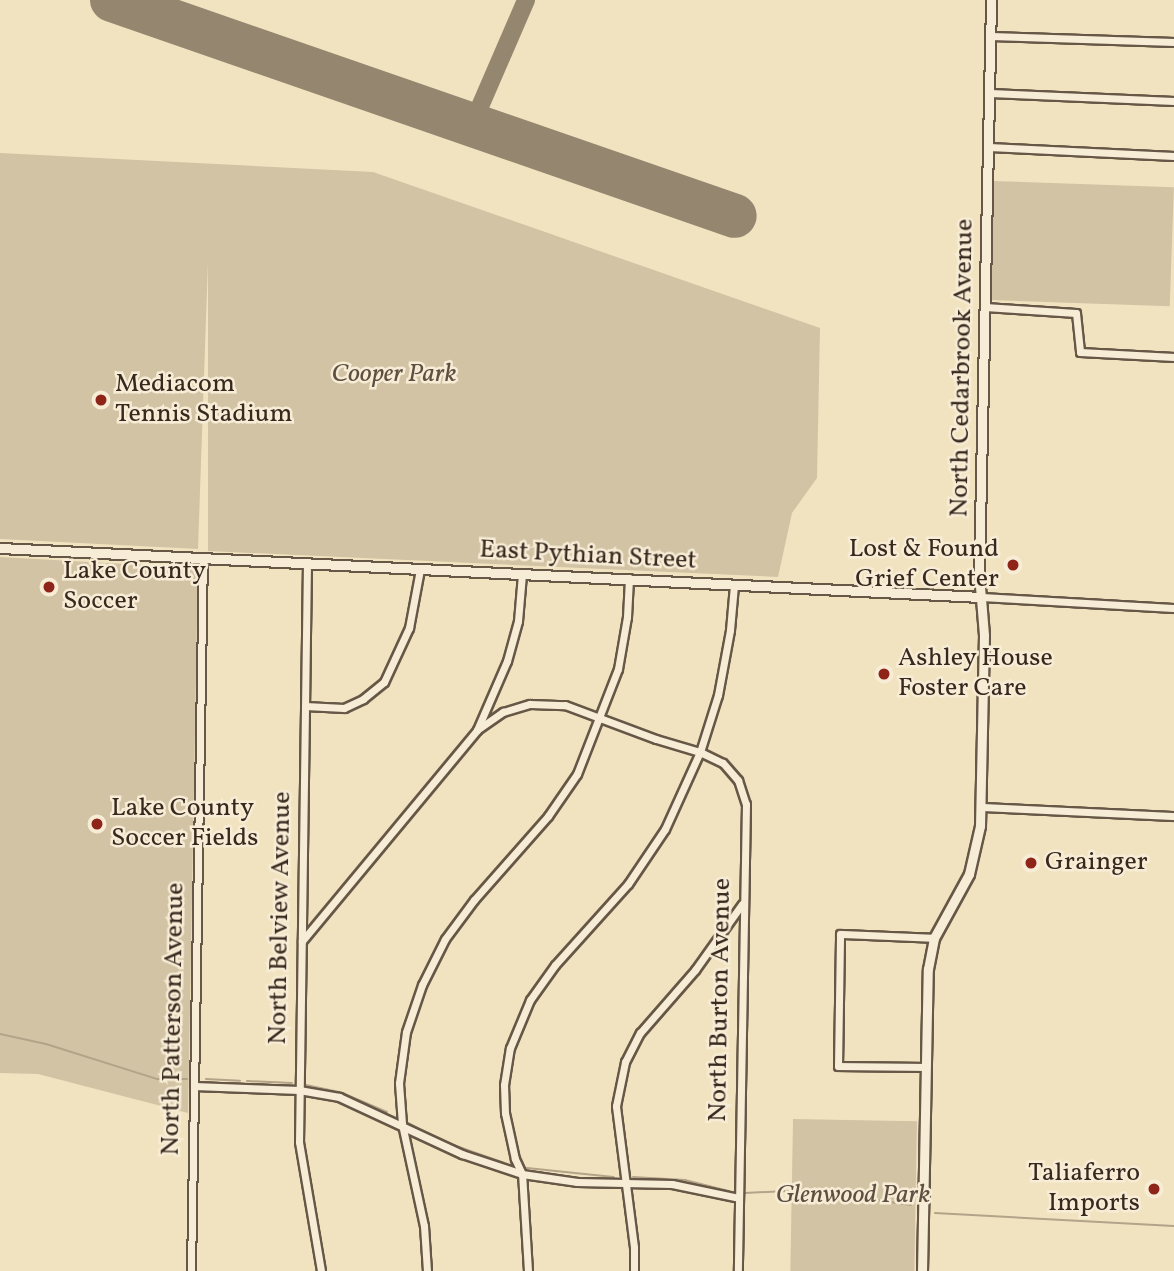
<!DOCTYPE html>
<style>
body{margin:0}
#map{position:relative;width:1174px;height:1271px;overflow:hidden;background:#f2e3c0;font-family:Vollkorn,serif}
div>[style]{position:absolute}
.green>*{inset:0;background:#d2c3a4;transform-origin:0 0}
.stream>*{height:2px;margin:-1px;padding:0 1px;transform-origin:1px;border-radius:1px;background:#b3a389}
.taxiway>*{height:18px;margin:-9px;padding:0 9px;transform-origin:9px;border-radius:9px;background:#95866f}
.runway>*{height:44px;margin:-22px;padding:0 22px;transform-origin:22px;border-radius:22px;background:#95866f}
.roads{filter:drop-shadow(2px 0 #665746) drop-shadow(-2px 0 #665746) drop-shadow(0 2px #665746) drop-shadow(0 -2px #665746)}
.minor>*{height:7px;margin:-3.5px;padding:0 3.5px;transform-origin:3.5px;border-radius:3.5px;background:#f7edd6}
.tertiary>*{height:9px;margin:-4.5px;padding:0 4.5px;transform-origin:4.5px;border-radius:4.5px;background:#f7edd6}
.dots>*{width:19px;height:19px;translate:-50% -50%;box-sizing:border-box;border:4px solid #f7edd6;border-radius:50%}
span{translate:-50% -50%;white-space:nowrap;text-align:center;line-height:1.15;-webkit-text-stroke:5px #f7edd6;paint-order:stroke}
.street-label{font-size:26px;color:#38281e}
.park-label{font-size:26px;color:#5e4f40;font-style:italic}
.poi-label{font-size:26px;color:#38281e}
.left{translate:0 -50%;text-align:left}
.right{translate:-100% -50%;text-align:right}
</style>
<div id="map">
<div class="green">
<div style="clip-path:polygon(0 153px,373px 172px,820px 328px,817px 478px,792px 513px,778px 577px,208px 551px,208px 262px,198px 549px,0 539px)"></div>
<div style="left:993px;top:181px;width:181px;height:119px;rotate:2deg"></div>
<div style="clip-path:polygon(0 557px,198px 568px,188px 1113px,38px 1074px,0 1073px)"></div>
<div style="left:793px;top:1119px;width:124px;height:152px;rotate:1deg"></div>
</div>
<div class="stream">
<div style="left:0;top:1034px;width:47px;rotate:12.3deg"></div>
<div style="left:46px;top:1044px;width:116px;rotate:17.5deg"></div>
<div style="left:157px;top:1079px;width:30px"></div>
<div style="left:206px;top:1079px;width:34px;rotate:3deg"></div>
<div style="left:247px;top:1081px;width:45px;rotate:2.5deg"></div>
<div style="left:306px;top:1085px;width:35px;rotate:12deg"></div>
<div style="left:340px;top:1092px;width:51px;rotate:23.1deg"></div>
<div style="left:408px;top:1123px;width:38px;rotate:28deg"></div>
<div style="left:442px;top:1141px;width:64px;rotate:19.3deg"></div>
<div style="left:527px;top:1168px;width:87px;rotate:5.9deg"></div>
<div style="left:633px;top:1177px;width:52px;rotate:3.3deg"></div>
<div style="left:685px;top:1180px;width:45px;rotate:14deg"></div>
<div style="left:745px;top:1193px;width:61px;rotate:-2.8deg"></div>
<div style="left:806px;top:1190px;width:106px;rotate:8.1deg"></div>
<div style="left:935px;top:1213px;width:239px;rotate:3.1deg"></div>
</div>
<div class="taxiway">
<div style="left:472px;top:125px;width:136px;rotate:-66.6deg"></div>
</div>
<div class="runway">
<div style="left:112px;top:0;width:659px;rotate:19.12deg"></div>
</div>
<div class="roads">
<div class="minor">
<div style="left:991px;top:36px;width:183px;rotate:1.9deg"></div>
<div style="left:990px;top:93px;width:184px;rotate:2.5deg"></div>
<div style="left:989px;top:147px;width:185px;rotate:2.8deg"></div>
<div style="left:985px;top:307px;width:91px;rotate:3.8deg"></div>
<div style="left:1076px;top:313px;width:39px;rotate:84deg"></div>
<div style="left:1080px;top:352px;width:94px;rotate:3deg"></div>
<div style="left:307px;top:563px;width:579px;rotate:90.79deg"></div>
<div style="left:299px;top:1142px;width:131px;rotate:80.3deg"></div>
<div style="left:981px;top:597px;width:193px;rotate:3.3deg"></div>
<div style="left:305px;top:706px;width:39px;rotate:3deg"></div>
<div style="left:344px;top:708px;width:21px;rotate:-25deg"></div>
<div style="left:363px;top:699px;width:27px;rotate:-39deg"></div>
<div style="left:384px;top:682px;width:60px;rotate:-65.2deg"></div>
<div style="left:409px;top:628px;width:60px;rotate:-79.4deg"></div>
<div style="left:477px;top:730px;width:32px;rotate:-35deg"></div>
<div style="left:503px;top:712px;width:28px;rotate:-17deg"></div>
<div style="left:530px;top:704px;width:35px;rotate:2deg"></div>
<div style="left:565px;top:705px;width:97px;rotate:20.5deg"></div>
<div style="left:656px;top:739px;width:46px;rotate:16.5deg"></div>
<div style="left:700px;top:752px;width:25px;rotate:26deg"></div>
<div style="left:723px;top:763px;width:23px;rotate:49deg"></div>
<div style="left:738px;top:780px;width:25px;rotate:72deg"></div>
<div style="left:746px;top:804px;width:467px;rotate:91deg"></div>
<div style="left:981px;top:807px;width:193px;rotate:2.7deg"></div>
<div style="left:302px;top:941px;width:274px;rotate:-50.3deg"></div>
<div style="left:477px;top:730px;width:75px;rotate:-66.5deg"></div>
<div style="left:507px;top:661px;width:41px;rotate:-74.6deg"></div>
<div style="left:518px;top:621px;width:47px;rotate:-85.1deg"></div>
<div style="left:925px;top:1067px;width:87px;rotate:-179.3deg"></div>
<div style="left:838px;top:1066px;width:132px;rotate:-89.1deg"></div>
<div style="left:840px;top:934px;width:94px;rotate:2.4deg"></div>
<div style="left:194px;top:1086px;width:105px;rotate:2.2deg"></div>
<div style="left:299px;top:1090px;width:41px;rotate:9.9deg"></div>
<div style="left:339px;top:1097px;width:136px;rotate:24.9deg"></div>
<div style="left:462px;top:1154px;width:63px;rotate:18.4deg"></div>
<div style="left:522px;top:1174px;width:56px;rotate:8.3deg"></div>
<div style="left:577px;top:1182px;width:95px;rotate:1.2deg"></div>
<div style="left:672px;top:1184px;width:68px;rotate:11.8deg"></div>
<div style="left:191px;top:1271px;width:713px;rotate:-89.04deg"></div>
<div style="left:427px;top:1271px;width:45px;rotate:-93.8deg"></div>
<div style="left:424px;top:1226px;width:104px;rotate:-102.2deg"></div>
<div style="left:402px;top:1124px;width:41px;rotate:-94.2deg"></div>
<div style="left:399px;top:1083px;width:51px;rotate:-82.2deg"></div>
<div style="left:406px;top:1032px;width:50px;rotate:-71.2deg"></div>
<div style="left:422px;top:985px;width:51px;rotate:-63.4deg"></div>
<div style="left:445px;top:939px;width:49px;rotate:-53.4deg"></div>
<div style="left:474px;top:900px;width:112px;rotate:-48.6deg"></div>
<div style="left:548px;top:816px;width:51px;rotate:-55.4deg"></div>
<div style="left:577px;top:774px;width:113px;rotate:-68.7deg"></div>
<div style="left:618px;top:669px;width:53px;rotate:-80.2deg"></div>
<div style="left:627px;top:617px;width:39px;rotate:-87deg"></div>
<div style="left:528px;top:1271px;width:97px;rotate:-93.5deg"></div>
<div style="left:522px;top:1174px;width:17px;rotate:-115deg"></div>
<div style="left:515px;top:1159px;width:47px;rotate:-102.3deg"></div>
<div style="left:505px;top:1113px;width:28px;rotate:-92deg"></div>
<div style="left:504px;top:1085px;width:37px;rotate:-81deg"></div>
<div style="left:510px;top:1048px;width:52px;rotate:-67.4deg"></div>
<div style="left:530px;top:1000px;width:43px;rotate:-54.5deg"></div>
<div style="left:555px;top:965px;width:109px;rotate:-48deg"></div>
<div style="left:628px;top:884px;width:66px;rotate:-56.1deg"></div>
<div style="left:665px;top:829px;width:85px;rotate:-65.6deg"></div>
<div style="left:700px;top:752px;width:60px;rotate:-72.5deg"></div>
<div style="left:718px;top:695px;width:66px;rotate:-79.5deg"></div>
<div style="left:730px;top:630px;width:45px;rotate:-84.9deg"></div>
<div style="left:634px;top:1271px;width:24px;rotate:-90deg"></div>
<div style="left:634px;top:1247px;width:142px;rotate:-97.3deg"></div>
<div style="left:616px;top:1106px;width:45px;rotate:-78.4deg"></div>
<div style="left:625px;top:1062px;width:33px;rotate:-63deg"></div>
<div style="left:640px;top:1033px;width:84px;rotate:-48.9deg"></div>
<div style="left:695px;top:970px;width:81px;rotate:-54.5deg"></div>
</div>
<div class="tertiary">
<div style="left:0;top:548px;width:982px;rotate:2.86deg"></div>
<div style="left:922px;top:1271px;width:302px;rotate:-88.9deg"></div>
<div style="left:928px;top:969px;width:32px;rotate:-79deg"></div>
<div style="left:934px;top:938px;width:73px;rotate:-61.3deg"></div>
<div style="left:969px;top:874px;width:49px;rotate:-77.1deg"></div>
<div style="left:980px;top:826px;width:191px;rotate:-88.8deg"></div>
<div style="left:984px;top:635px;width:61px;rotate:-94.7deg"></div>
<div style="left:979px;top:574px;width:574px;rotate:-88.8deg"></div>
</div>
</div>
<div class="dots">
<div style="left:101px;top:400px;background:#8f2418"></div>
<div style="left:1013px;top:565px;background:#8f2418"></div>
<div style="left:49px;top:587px;background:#8f2418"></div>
<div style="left:884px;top:674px;background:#8f2418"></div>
<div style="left:97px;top:824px;background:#8f2418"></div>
<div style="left:1031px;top:863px;background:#8f2418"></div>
<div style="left:1154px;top:1189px;background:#8f2418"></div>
</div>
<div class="street-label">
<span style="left:963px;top:368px;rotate:-89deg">North Cedarbrook Avenue</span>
<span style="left:588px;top:556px;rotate:3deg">East Pythian Street</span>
<span style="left:281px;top:918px;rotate:-89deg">North Belview Avenue</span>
<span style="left:721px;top:1000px;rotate:-89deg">North Burton Avenue</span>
<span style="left:174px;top:1019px;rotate:-89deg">North Patterson Avenue</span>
</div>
<div class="park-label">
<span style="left:394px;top:375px">Cooper Park</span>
<span style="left:853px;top:1196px">Glenwood Park</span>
</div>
<div class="poi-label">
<span class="left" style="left:115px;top:400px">Mediacom<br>Tennis Stadium</span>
<span class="right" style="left:999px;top:565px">Lost &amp; Found<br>Grief Center</span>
<span class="left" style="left:63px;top:587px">Lake County<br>Soccer</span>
<span class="left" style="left:898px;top:674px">Ashley House<br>Foster Care</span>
<span class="left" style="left:111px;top:824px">Lake County<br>Soccer Fields</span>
<span class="left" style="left:1045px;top:863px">Grainger</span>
<span class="right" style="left:1140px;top:1189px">Taliaferro<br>Imports</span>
</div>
</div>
